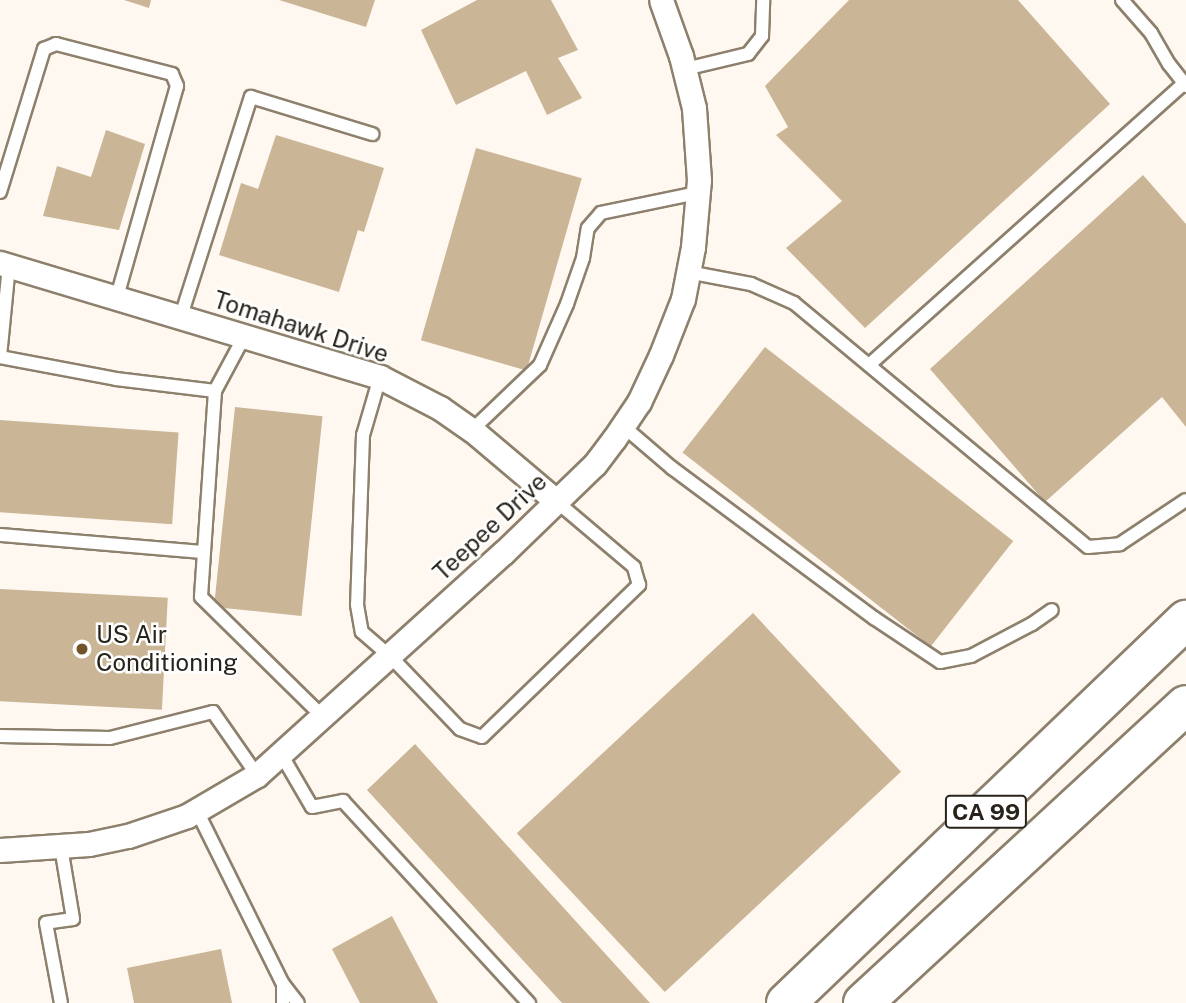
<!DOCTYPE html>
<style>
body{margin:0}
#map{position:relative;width:1186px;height:1003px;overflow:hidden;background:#fef8f0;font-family:"Public Sans",sans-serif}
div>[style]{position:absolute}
.building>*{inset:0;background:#cab697;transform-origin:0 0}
.roads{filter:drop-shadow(2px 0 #8d806c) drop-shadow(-2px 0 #8d806c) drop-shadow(0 2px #8d806c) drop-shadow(0 -2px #8d806c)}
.lane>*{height:12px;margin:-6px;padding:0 6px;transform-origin:6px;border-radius:6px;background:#fff}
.street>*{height:23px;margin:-11.5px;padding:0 11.5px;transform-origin:11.5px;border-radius:11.5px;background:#fff}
.highway>*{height:38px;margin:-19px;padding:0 19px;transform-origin:19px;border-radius:19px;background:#fff}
.dots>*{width:19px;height:19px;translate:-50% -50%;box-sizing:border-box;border:4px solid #fff;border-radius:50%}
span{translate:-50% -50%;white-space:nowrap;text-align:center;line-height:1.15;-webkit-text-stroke:5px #fff;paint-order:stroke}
.shield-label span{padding:2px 5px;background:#fff;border:2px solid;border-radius:5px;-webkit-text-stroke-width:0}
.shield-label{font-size:23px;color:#28231b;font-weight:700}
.street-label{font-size:24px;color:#28231b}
.poi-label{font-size:24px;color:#28231b}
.left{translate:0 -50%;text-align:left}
</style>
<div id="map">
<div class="building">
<div style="clip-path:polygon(124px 0,151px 0,149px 8px)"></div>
<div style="clip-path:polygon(279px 0,375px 0,366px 27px)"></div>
<div style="clip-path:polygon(477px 0,551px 0,578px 50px,558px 58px,582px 98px,547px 115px,526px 71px,456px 105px,421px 30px)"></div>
<div style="clip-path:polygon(849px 0,1018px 0,1110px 104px,865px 328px,786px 248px,842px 201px,776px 135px,788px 127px,765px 86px)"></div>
<div style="clip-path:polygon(106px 130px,145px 144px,119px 230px,43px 216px,57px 166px,91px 177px)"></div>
<div style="clip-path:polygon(276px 135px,384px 168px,364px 232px,358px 230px,339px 292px,219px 255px,241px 183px,258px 189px)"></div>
<div style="left:476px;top:148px;width:110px;height:200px;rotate:16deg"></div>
<div style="clip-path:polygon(1143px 175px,1186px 224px,1186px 427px,1162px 397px,1045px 502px,930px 369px)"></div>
<div style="left:765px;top:347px;width:315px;height:134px;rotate:38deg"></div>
<div style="left:235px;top:407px;width:88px;height:201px;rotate:6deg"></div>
<div style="left:0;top:420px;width:179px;height:92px;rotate:4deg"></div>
<div style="left:0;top:589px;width:168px;height:112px;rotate:3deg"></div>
<div style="left:753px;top:613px;width:217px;height:323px;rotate:47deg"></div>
<div style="clip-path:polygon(415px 744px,650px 1003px,562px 1003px,367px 790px)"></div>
<div style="clip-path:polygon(392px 916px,438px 1003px,360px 1003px,332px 949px)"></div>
<div style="clip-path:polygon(221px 949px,232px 1003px,134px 1003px,127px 968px)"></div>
</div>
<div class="roads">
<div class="lane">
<div style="left:1122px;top:0;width:44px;rotate:48.7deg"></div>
<div style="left:1151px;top:33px;width:36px;rotate:60deg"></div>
<div style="left:1169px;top:64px;width:28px;rotate:52deg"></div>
<div style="left:685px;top:69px;width:65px;rotate:-13.4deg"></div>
<div style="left:748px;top:54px;width:23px;rotate:-52deg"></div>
<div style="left:762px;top:36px;width:36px;rotate:-88deg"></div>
<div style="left:0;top:192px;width:150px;rotate:-72.9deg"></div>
<div style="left:44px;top:49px;width:13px;rotate:-23deg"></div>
<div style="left:56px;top:44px;width:120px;rotate:14.5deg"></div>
<div style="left:172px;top:74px;width:13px;rotate:67deg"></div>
<div style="left:177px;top:86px;width:219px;rotate:105.9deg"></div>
<div style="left:9px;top:265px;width:92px;rotate:95.6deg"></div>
<div style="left:0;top:357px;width:118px;rotate:10.7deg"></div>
<div style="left:116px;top:379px;width:100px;rotate:6.9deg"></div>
<div style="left:688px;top:272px;width:64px;rotate:10.8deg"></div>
<div style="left:751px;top:284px;width:47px;rotate:23.8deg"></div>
<div style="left:794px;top:303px;width:382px;rotate:39.7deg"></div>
<div style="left:1088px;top:547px;width:32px;rotate:-5deg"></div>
<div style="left:1120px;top:544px;width:79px;rotate:-33.7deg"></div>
<div style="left:181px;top:316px;width:230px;rotate:-72.3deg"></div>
<div style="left:251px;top:97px;width:127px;rotate:17deg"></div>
<div style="left:245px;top:335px;width:64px;rotate:118.2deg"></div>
<div style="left:215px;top:391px;width:206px;rotate:93.9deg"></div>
<div style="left:201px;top:597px;width:171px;rotate:44.5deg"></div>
<div style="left:869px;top:365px;width:423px;rotate:-41.8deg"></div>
<div style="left:380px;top:377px;width:60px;rotate:106.3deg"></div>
<div style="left:363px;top:435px;width:170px;rotate:92deg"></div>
<div style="left:357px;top:605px;width:27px;rotate:80deg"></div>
<div style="left:362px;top:632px;width:37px;rotate:41deg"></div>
<div style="left:390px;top:656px;width:101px;rotate:46.2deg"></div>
<div style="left:460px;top:729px;width:23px;rotate:20deg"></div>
<div style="left:482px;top:737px;width:219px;rotate:-44.1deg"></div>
<div style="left:639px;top:585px;width:19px;rotate:-106deg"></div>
<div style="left:634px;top:567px;width:102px;rotate:-139.8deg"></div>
<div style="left:623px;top:426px;width:65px;rotate:40.6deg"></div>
<div style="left:672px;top:468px;width:252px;rotate:36.6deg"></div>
<div style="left:874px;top:618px;width:79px;rotate:33.7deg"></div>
<div style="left:940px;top:662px;width:32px;rotate:-11deg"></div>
<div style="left:971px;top:656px;width:69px;rotate:-27.7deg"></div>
<div style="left:1032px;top:624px;width:24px;rotate:-35deg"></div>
<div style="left:472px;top:430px;width:94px;rotate:-43.7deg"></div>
<div style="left:540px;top:365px;width:67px;rotate:-66.1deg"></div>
<div style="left:567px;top:304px;width:49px;rotate:-70.8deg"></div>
<div style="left:583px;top:258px;width:30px;rotate:-81deg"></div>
<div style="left:588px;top:228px;width:20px;rotate:-49deg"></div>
<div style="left:601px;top:213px;width:99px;rotate:-11.7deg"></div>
<div style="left:0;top:535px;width:203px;rotate:4.8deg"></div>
<div style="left:0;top:736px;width:110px;rotate:1deg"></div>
<div style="left:110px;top:738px;width:106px;rotate:-14.2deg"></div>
<div style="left:213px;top:712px;width:77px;rotate:55.1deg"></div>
<div style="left:281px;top:754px;width:61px;rotate:59.7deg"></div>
<div style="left:312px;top:807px;width:32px;rotate:-11deg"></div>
<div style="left:343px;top:801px;width:275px;rotate:47.4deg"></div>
<div style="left:197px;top:811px;width:193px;rotate:63.6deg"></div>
<div style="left:283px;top:984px;width:24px;rotate:52deg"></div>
<div style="left:61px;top:847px;width:73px;rotate:80.5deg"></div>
<div style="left:73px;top:919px;width:27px;rotate:172deg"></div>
<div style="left:46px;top:923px;width:81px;rotate:79.4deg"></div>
<div style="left:283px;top:1003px;width:19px;rotate:-90deg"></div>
</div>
<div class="street">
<div style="left:0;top:263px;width:397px;rotate:16.7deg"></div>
<div style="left:380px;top:377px;width:68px;rotate:27.3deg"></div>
<div style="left:440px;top:408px;width:39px;rotate:35deg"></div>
<div style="left:472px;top:430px;width:110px;rotate:40.2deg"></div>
<div style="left:0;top:850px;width:89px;rotate:-3.9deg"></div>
<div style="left:89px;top:844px;width:40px;rotate:-12deg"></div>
<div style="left:128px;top:836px;width:62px;rotate:-18.7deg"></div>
<div style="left:187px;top:816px;width:81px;rotate:-30.4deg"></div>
<div style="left:257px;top:775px;width:331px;rotate:-42.1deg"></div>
<div style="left:503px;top:553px;width:128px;rotate:-44.1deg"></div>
<div style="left:595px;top:464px;width:31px;rotate:-53deg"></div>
<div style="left:614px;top:439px;width:45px;rotate:-56deg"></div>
<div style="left:639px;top:402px;width:52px;rotate:-64.9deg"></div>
<div style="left:661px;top:355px;width:60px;rotate:-68.6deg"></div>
<div style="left:683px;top:299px;width:53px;rotate:-79.1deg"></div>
<div style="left:693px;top:247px;width:67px;rotate:-84.9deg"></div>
<div style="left:699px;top:180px;width:72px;rotate:-94deg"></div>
<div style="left:694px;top:108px;width:54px;rotate:-104deg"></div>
<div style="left:681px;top:56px;width:59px;rotate:-109.7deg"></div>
</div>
<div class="highway">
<div style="left:786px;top:1003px;width:554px;rotate:-43.76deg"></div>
<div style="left:863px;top:1003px;width:439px;rotate:-42.7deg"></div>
</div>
</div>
<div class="dots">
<div style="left:82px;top:649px;background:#725228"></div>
</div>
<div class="shield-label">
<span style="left:986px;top:812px">CA 99</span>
</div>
<div class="street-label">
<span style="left:301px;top:327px;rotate:18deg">Tomahawk Drive</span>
<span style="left:490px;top:527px;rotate:-43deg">Teepee Drive</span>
</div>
<div class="poi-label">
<span class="left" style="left:96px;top:649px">US Air<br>Conditioning</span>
</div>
</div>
